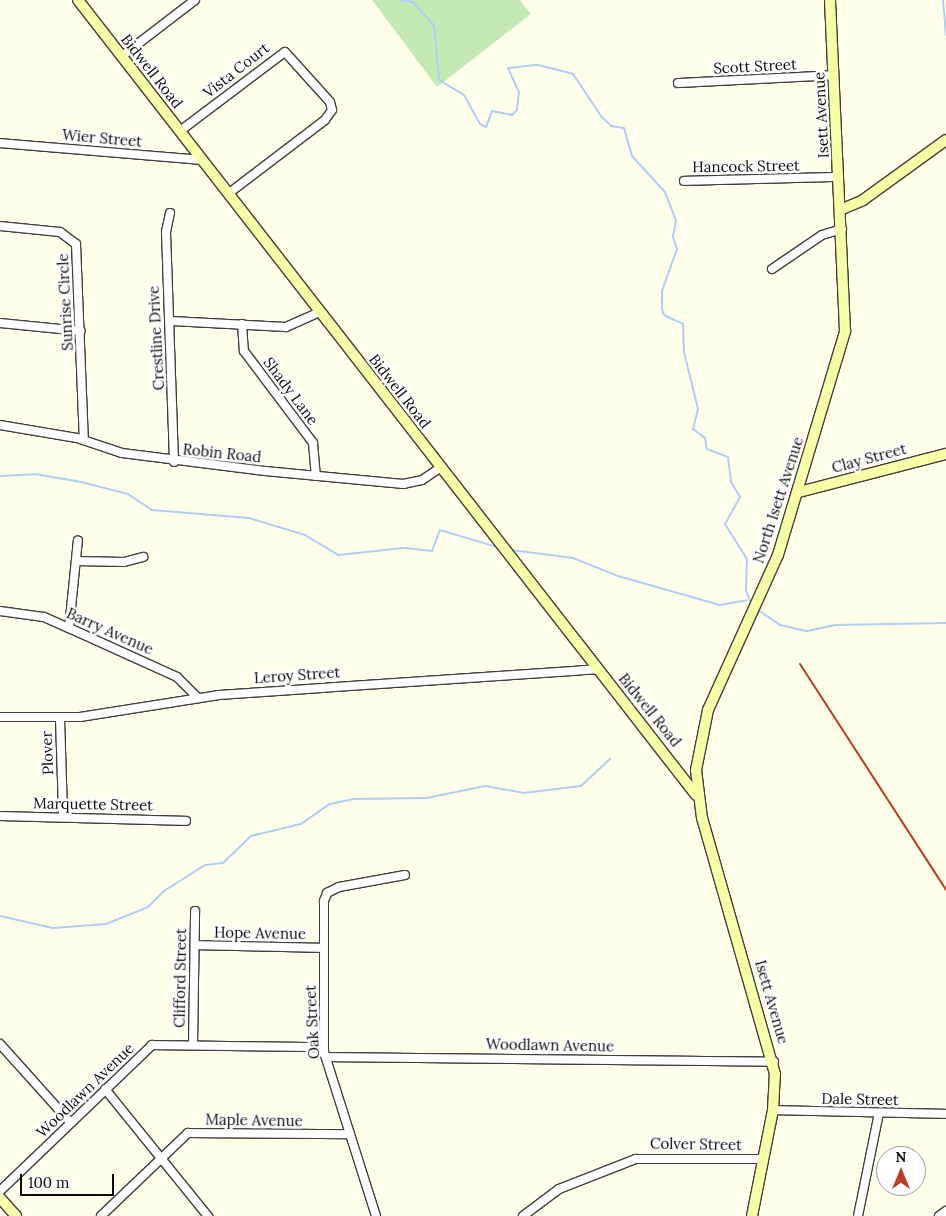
<!DOCTYPE html>
<style>
body{margin:0}
#map{position:relative;width:946px;height:1216px;overflow:hidden;background:#ffffea;font-family:Lora,serif}
div>[style]{position:absolute}
.green>*{inset:0;background:#c5e9b4}
.stream>*{height:2px;margin:-1px;padding:0 1px;transform-origin:1px;border-radius:1px;background:#afcdf6}
.roads{filter:drop-shadow(1px 0 #3f3f3f) drop-shadow(-1px 0 #3f3f3f) drop-shadow(0 1px #3f3f3f) drop-shadow(0 -1px #3f3f3f)}
.street>*{height:8px;margin:-4px;padding:0 4px;transform-origin:4px;border-radius:4px;background:#fff}
.secondary>*{height:10px;margin:-5px;padding:0 5px;transform-origin:5px;border-radius:5px;background:#f6ffa5}
.rail>*{height:2px;margin:-1px;padding:0 1px;transform-origin:1px;border-radius:1px;background:#bb3c24}
span{translate:-50% -50%;white-space:nowrap;text-align:center;line-height:1.15;-webkit-text-stroke:5px #fff;paint-order:stroke}
.street-label{font-size:15px;color:#0c0c0c}
.north{position:absolute;left:876px;top:1146px;width:50px;height:50px;box-sizing:border-box;background:#fff;border:1px solid #9e9e9e;border-radius:50%;rotate:0deg;font-size:14px;font-weight:700;line-height:20px;text-align:center;color:#0c0c0c}
.north::after{content:'';display:block;margin:auto;width:18px;height:22px;background:#bb3c24;clip-path:polygon(50% 0,100% 100%,50% 72%,0 100%)}
.scale{position:absolute;left:20px;top:1174px;width:94px;height:22px;box-sizing:border-box;border:2px solid #0c0c0c;border-top:0;padding-left:6px;font-size:15px;line-height:18px;white-space:nowrap;color:#0c0c0c;-webkit-text-stroke:4px #fff;paint-order:stroke}
</style>
<div id="map">
<div class="green">
<div style="clip-path:polygon(372px 0,520px 0,531px 14px,437px 87px)"></div>
</div>
<div class="stream">
<div style="left:400px;top:0;width:13px;rotate:9deg"></div>
<div style="left:413px;top:2px;width:31px;rotate:48deg"></div>
<div style="left:434px;top:25px;width:55px;rotate:84.8deg"></div>
<div style="left:439px;top:80px;width:29px;rotate:31deg"></div>
<div style="left:464px;top:95px;width:33px;rotate:61deg"></div>
<div style="left:480px;top:124px;width:7px;rotate:27deg"></div>
<div style="left:486px;top:127px;width:17px;rotate:-69deg"></div>
<div style="left:492px;top:111px;width:20px;rotate:11deg"></div>
<div style="left:512px;top:115px;width:7px;rotate:-45deg"></div>
<div style="left:517px;top:110px;width:18px;rotate:-84deg"></div>
<div style="left:519px;top:92px;width:26px;rotate:-115deg"></div>
<div style="left:508px;top:68px;width:30px;rotate:-6deg"></div>
<div style="left:538px;top:65px;width:36px;rotate:14deg"></div>
<div style="left:573px;top:74px;width:50px;rotate:56.3deg"></div>
<div style="left:601px;top:116px;width:14px;rotate:45deg"></div>
<div style="left:611px;top:126px;width:13px;rotate:9deg"></div>
<div style="left:624px;top:128px;width:29px;rotate:74deg"></div>
<div style="left:632px;top:156px;width:49px;rotate:47.5deg"></div>
<div style="left:665px;top:192px;width:31px;rotate:69deg"></div>
<div style="left:676px;top:221px;width:16px;rotate:101deg"></div>
<div style="left:673px;top:237px;width:13px;rotate:72deg"></div>
<div style="left:677px;top:249px;width:45px;rotate:109.7deg"></div>
<div style="left:662px;top:291px;width:18px;rotate:90deg"></div>
<div style="left:662px;top:309px;width:6px;rotate:72deg"></div>
<div style="left:664px;top:315px;width:21px;rotate:25deg"></div>
<div style="left:683px;top:324px;width:28px;rotate:88deg"></div>
<div style="left:684px;top:352px;width:59px;rotate:76.2deg"></div>
<div style="left:698px;top:409px;width:21px;rotate:104deg"></div>
<div style="left:693px;top:429px;width:15px;rotate:37deg"></div>
<div style="left:705px;top:438px;width:11px;rotate:80deg"></div>
<div style="left:707px;top:449px;width:22px;rotate:21deg"></div>
<div style="left:728px;top:457px;width:25px;rotate:83deg"></div>
<div style="left:731px;top:482px;width:17px;rotate:59deg"></div>
<div style="left:740px;top:497px;width:31px;rotate:119deg"></div>
<div style="left:725px;top:524px;width:41px;rotate:57.8deg"></div>
<div style="left:747px;top:559px;width:32px;rotate:92deg"></div>
<div style="left:746px;top:591px;width:15px;rotate:67deg"></div>
<div style="left:943px;top:0;width:35px;rotate:85deg"></div>
<div style="left:0;top:476px;width:35px;rotate:-3deg"></div>
<div style="left:35px;top:474px;width:47px;rotate:9.9deg"></div>
<div style="left:81px;top:482px;width:49px;rotate:14.3deg"></div>
<div style="left:128px;top:494px;width:29px;rotate:34deg"></div>
<div style="left:152px;top:510px;width:97px;rotate:4.7deg"></div>
<div style="left:249px;top:518px;width:59px;rotate:16.9deg"></div>
<div style="left:305px;top:535px;width:39px;rotate:31deg"></div>
<div style="left:338px;top:555px;width:66px;rotate:-6.1deg"></div>
<div style="left:404px;top:548px;width:28px;rotate:6deg"></div>
<div style="left:432px;top:551px;width:22px;rotate:-69deg"></div>
<div style="left:440px;top:530px;width:59px;rotate:16.6deg"></div>
<div style="left:511px;top:550px;width:63px;rotate:7.4deg"></div>
<div style="left:573px;top:558px;width:48px;rotate:21.8deg"></div>
<div style="left:618px;top:576px;width:106px;rotate:15.9deg"></div>
<div style="left:720px;top:605px;width:27px;rotate:-10deg"></div>
<div style="left:758px;top:610px;width:27px;rotate:34deg"></div>
<div style="left:780px;top:625px;width:28px;rotate:13deg"></div>
<div style="left:807px;top:631px;width:30px;rotate:-12deg"></div>
<div style="left:836px;top:625px;width:110px;rotate:-1deg"></div>
<div style="left:0;top:916px;width:54px;rotate:12.8deg"></div>
<div style="left:53px;top:928px;width:53px;rotate:-4.3deg"></div>
<div style="left:106px;top:924px;width:45px;rotate:-22deg"></div>
<div style="left:148px;top:907px;width:23px;rotate:-45deg"></div>
<div style="left:164px;top:891px;width:49px;rotate:-32.4deg"></div>
<div style="left:205px;top:865px;width:18px;rotate:-6deg"></div>
<div style="left:223px;top:863px;width:39px;rotate:-44deg"></div>
<div style="left:251px;top:836px;width:51px;rotate:-13.5deg"></div>
<div style="left:301px;top:824px;width:35px;rotate:-35deg"></div>
<div style="left:330px;top:804px;width:24px;rotate:-12deg"></div>
<div style="left:353px;top:799px;width:74px;rotate:-0.8deg"></div>
<div style="left:427px;top:798px;width:59px;rotate:-11.7deg"></div>
<div style="left:485px;top:786px;width:40px;rotate:10deg"></div>
<div style="left:524px;top:793px;width:57px;rotate:-7deg"></div>
<div style="left:581px;top:786px;width:40px;rotate:-43deg"></div>
</div>
<div class="roads">
<div class="street">
<div style="left:122px;top:56px;width:92px;rotate:-37.5deg"></div>
<div style="left:678px;top:83px;width:156px;rotate:-2.9deg"></div>
<div style="left:180px;top:131px;width:131px;rotate:-37deg"></div>
<div style="left:285px;top:52px;width:67px;rotate:48deg"></div>
<div style="left:330px;top:102px;width:8px;rotate:76deg"></div>
<div style="left:332px;top:110px;width:12px;rotate:125deg"></div>
<div style="left:325px;top:120px;width:122px;rotate:142.7deg"></div>
<div style="left:0;top:143px;width:202px;rotate:4.8deg"></div>
<div style="left:684px;top:181px;width:155px;rotate:-1.5deg"></div>
<div style="left:170px;top:213px;width:19px;rotate:102deg"></div>
<div style="left:166px;top:232px;width:230px;rotate:88deg"></div>
<div style="left:0;top:226px;width:60px;rotate:5.7deg"></div>
<div style="left:60px;top:232px;width:20px;rotate:37deg"></div>
<div style="left:76px;top:244px;width:196px;rotate:87.7deg"></div>
<div style="left:772px;top:269px;width:60px;rotate:-34.2deg"></div>
<div style="left:822px;top:235px;width:21px;rotate:-17deg"></div>
<div style="left:171px;top:321px;width:115px;rotate:3deg"></div>
<div style="left:286px;top:327px;width:36px;rotate:-24deg"></div>
<div style="left:0;top:323px;width:81px;rotate:5.6deg"></div>
<div style="left:242px;top:324px;width:27px;rotate:86deg"></div>
<div style="left:244px;top:351px;width:115px;rotate:53.1deg"></div>
<div style="left:313px;top:443px;width:33px;rotate:85deg"></div>
<div style="left:0;top:425px;width:78px;rotate:9.6deg"></div>
<div style="left:77px;top:438px;width:47px;rotate:18.4deg"></div>
<div style="left:122px;top:453px;width:144px;rotate:7.2deg"></div>
<div style="left:265px;top:471px;width:139px;rotate:5.4deg"></div>
<div style="left:403px;top:484px;width:19px;rotate:-12deg"></div>
<div style="left:422px;top:480px;width:22px;rotate:-34deg"></div>
<div style="left:77px;top:561px;width:47px;rotate:1.2deg"></div>
<div style="left:124px;top:562px;width:20px;rotate:-15deg"></div>
<div style="left:0;top:611px;width:44px;rotate:7.8deg"></div>
<div style="left:44px;top:617px;width:27px;rotate:24deg"></div>
<div style="left:69px;top:628px;width:119px;rotate:24.4deg"></div>
<div style="left:177px;top:677px;width:30px;rotate:45deg"></div>
<div style="left:69px;top:628px;width:88px;rotate:-84.2deg"></div>
<div style="left:0;top:717px;width:80px"></div>
<div style="left:80px;top:717px;width:141px;rotate:-9deg"></div>
<div style="left:219px;top:695px;width:379px;rotate:-3.9deg"></div>
<div style="left:60px;top:718px;width:98px;rotate:88.2deg"></div>
<div style="left:0;top:816px;width:186px;rotate:1.5deg"></div>
<div style="left:195px;top:945px;width:129px;rotate:1.3deg"></div>
<div style="left:0;top:1044px;width:105px;rotate:48.1deg"></div>
<div style="left:193px;top:1045px;width:134px;rotate:-89.1deg"></div>
<div style="left:326px;top:1057px;width:448px;rotate:0.6deg"></div>
<div style="left:105px;top:1089px;width:164px;rotate:51deg"></div>
<div style="left:773px;top:1110px;width:173px;rotate:1.3deg"></div>
<div style="left:0;top:1191px;width:211px;rotate:-43.8deg"></div>
<div style="left:152px;top:1045px;width:172px;rotate:0.7deg"></div>
<div style="left:101px;top:1216px;width:120px;rotate:-43.7deg"></div>
<div style="left:188px;top:1133px;width:162px;rotate:0.4deg"></div>
<div style="left:376px;top:1216px;width:172px;rotate:-107.6deg"></div>
<div style="left:324px;top:1052px;width:151px;rotate:-90deg"></div>
<div style="left:324px;top:901px;width:9px;rotate:-69deg"></div>
<div style="left:327px;top:893px;width:13px;rotate:-27deg"></div>
<div style="left:339px;top:887px;width:67px;rotate:-10.3deg"></div>
<div style="left:523px;top:1216px;width:45px;rotate:-36.9deg"></div>
<div style="left:559px;top:1189px;width:83px;rotate:-21.3deg"></div>
<div style="left:636px;top:1159px;width:128px"></div>
<div style="left:858px;top:1216px;width:105px;rotate:-78.5deg"></div>
<div style="left:939px;top:1216px;width:9px;rotate:-36deg"></div>
</div>
<div class="secondary">
<div style="left:78px;top:0;width:1007px;rotate:52.14deg"></div>
<div style="left:840px;top:210px;width:25px;rotate:-23deg"></div>
<div style="left:863px;top:200px;width:102px;rotate:-35.9deg"></div>
<div style="left:799px;top:492px;width:152px;rotate:-14.5deg"></div>
<div style="left:0;top:1198px;width:24px;rotate:48deg"></div>
<div style="left:752px;top:1216px;width:108px;rotate:-78.8deg"></div>
<div style="left:773px;top:1110px;width:36px;rotate:-87deg"></div>
<div style="left:775px;top:1074px;width:266px;rotate:-105.9deg"></div>
<div style="left:702px;top:818px;width:48px;rotate:-97.1deg"></div>
<div style="left:696px;top:770px;width:61px;rotate:-78.7deg"></div>
<div style="left:708px;top:710px;width:170px;rotate:-65.7deg"></div>
<div style="left:778px;top:555px;width:234px;rotate:-73.3deg"></div>
<div style="left:845px;top:331px;width:331px;rotate:-92.6deg"></div>
</div>
</div>
<div class="rail">
<div style="left:800px;top:664px;width:269px;rotate:57.1deg"></div>
</div>
<div class="street-label">
<span style="left:755px;top:66px;rotate:-3deg">Scott Street</span>
<span style="left:236px;top:70px;rotate:-38deg">Vista Court</span>
<span style="left:152px;top:71px;rotate:52deg">Bidwell Road</span>
<span style="left:821px;top:115px;rotate:-93deg">Isett Avenue</span>
<span style="left:102px;top:138px;rotate:5deg">Wier Street</span>
<span style="left:746px;top:166px;rotate:-1deg">Hancock Street</span>
<span style="left:65px;top:302px;rotate:-93deg">Sunrise Circle</span>
<span style="left:156px;top:338px;rotate:-93deg">Crestline Drive</span>
<span style="left:291px;top:391px;rotate:53deg">Shady Lane</span>
<span style="left:400px;top:391px;rotate:52deg">Bidwell Road</span>
<span style="left:222px;top:453px;rotate:6deg">Robin Road</span>
<span style="left:869px;top:458px;rotate:-15deg">Clay Street</span>
<span style="left:778px;top:500px;rotate:-72deg">North Isett Avenue</span>
<span style="left:110px;top:631px;rotate:24deg">Barry Avenue</span>
<span style="left:297px;top:675px;rotate:-4deg">Leroy Street</span>
<span style="left:650px;top:710px;rotate:51deg">Bidwell Road</span>
<span style="left:47px;top:753px;rotate:-92deg">Plover</span>
<span style="left:93px;top:804px;rotate:1deg">Marquette Street</span>
<span style="left:260px;top:933px;rotate:1deg">Hope Avenue</span>
<span style="left:180px;top:978px;rotate:-89deg">Clifford Street</span>
<span style="left:772px;top:1002px;rotate:74deg">Isett Avenue</span>
<span style="left:312px;top:1022px;rotate:-93deg">Oak Street</span>
<span style="left:550px;top:1045px;rotate:1deg">Woodlawn Avenue</span>
<span style="left:85px;top:1090px;rotate:-44deg">Woodlawn Avenue</span>
<span style="left:860px;top:1099px;rotate:1deg">Dale Street</span>
<span style="left:254px;top:1120px;rotate:1deg">Maple Avenue</span>
<span style="left:696px;top:1144px;rotate:1deg">Colver Street</span>
</div>
<div class="north">N</div>
<div class="scale">100 m</div>
</div>
